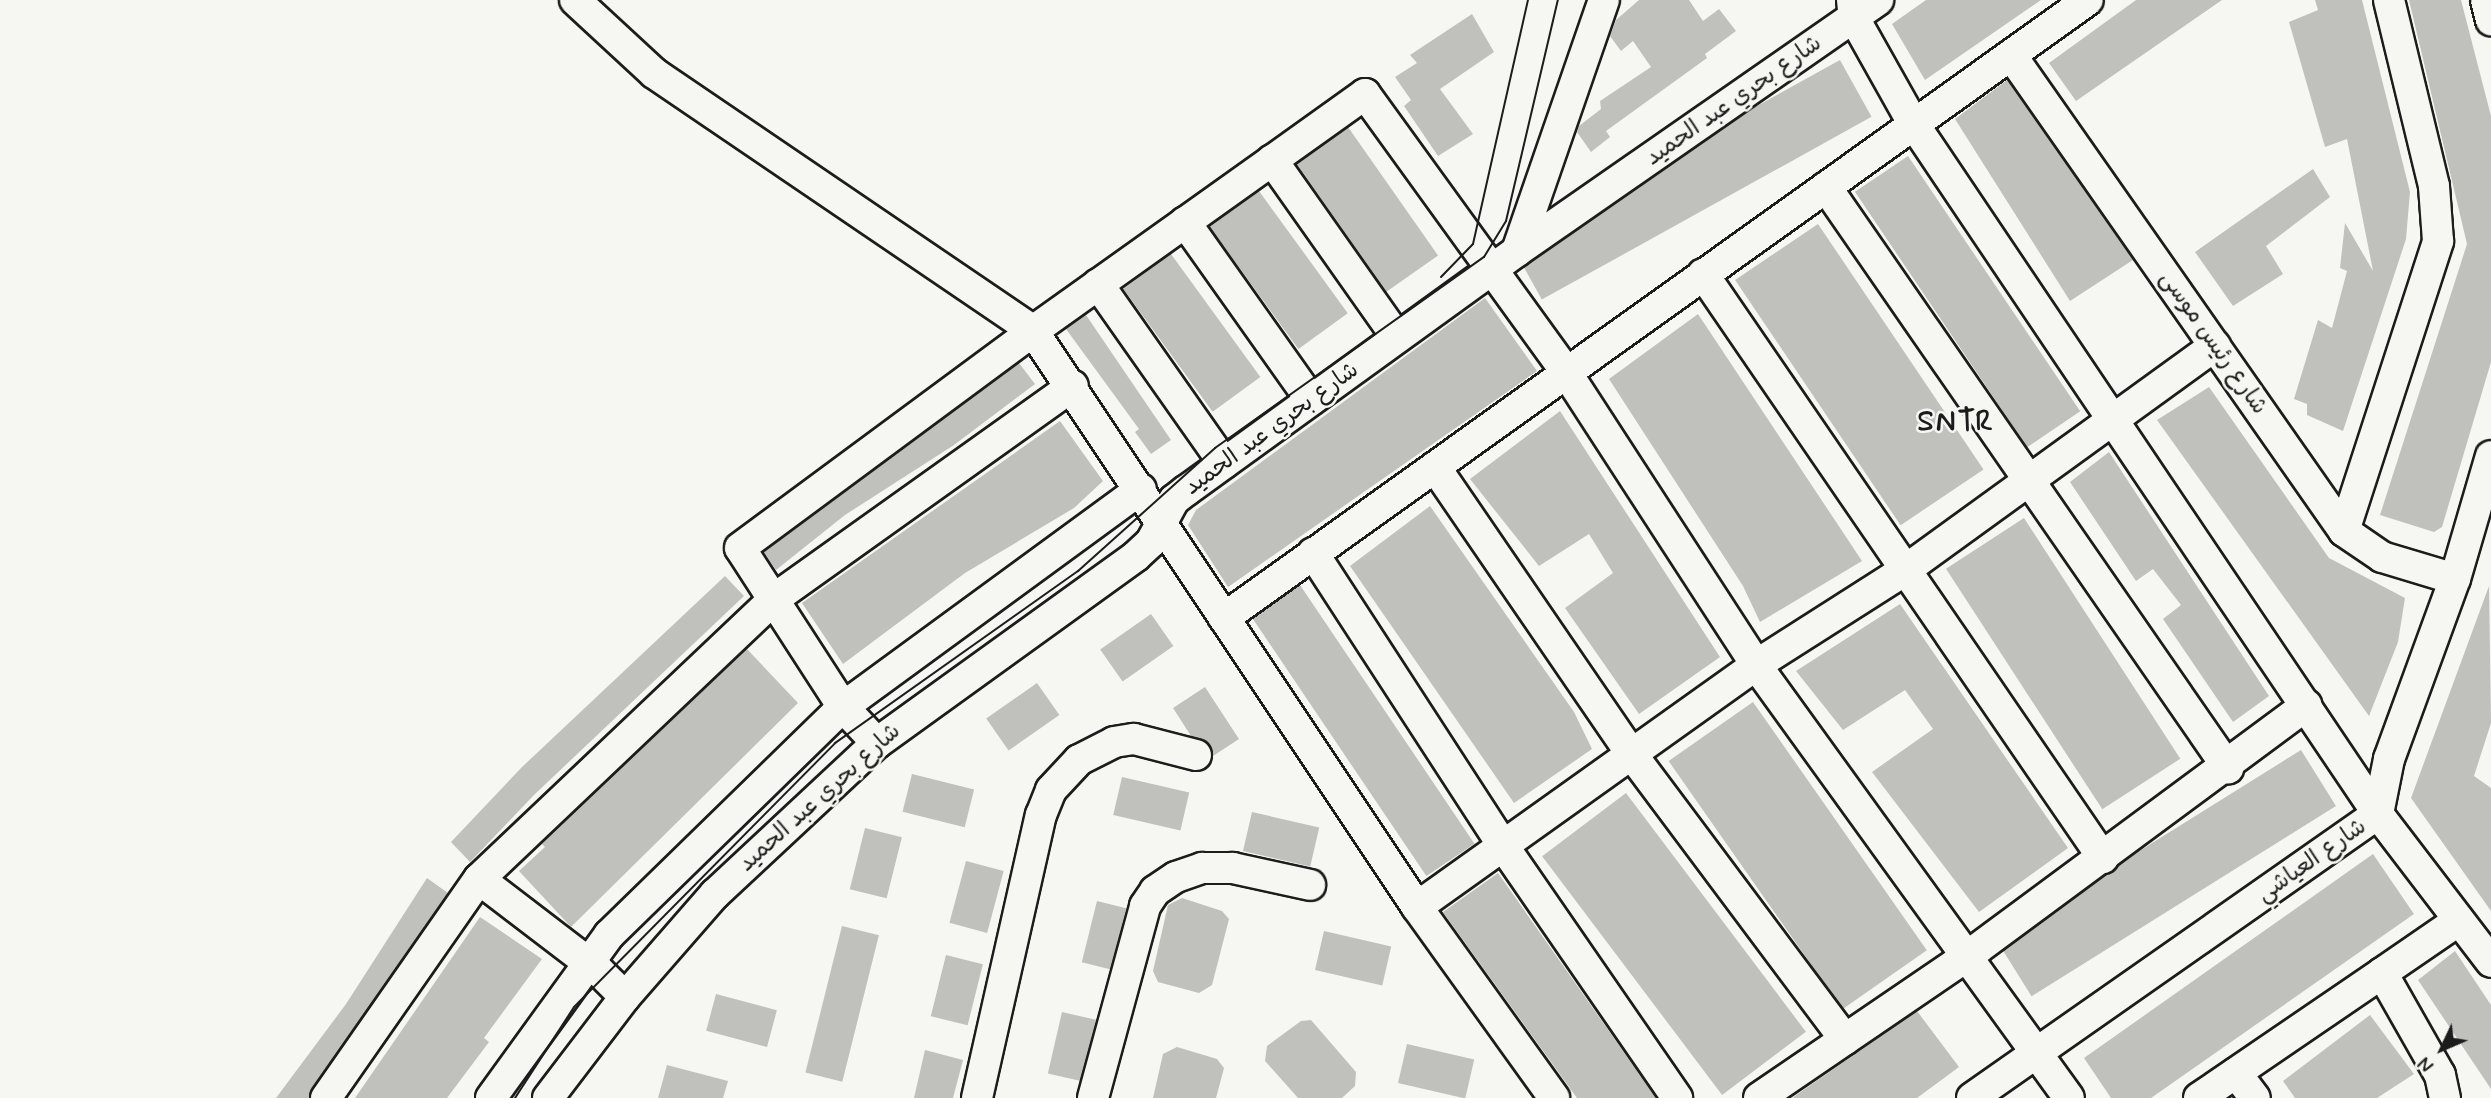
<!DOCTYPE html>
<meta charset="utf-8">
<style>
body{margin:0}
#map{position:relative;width:2491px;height:1098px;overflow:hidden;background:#f6f6f2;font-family:Mynerve,"Playpen Sans Arabic",sans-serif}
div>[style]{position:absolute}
.building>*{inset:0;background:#c0c0bd;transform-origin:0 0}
.roads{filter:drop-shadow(2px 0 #1c1c1c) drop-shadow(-2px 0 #1c1c1c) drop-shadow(0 2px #1c1c1c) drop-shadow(0 -2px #1c1c1c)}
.minor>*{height:30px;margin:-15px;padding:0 15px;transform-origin:15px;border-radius:15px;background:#f6f6f2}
.tram>*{height:2px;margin:-1px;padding:0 1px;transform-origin:1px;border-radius:1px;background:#1c1c1c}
span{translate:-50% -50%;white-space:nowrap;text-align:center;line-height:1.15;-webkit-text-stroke:5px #f6f6f2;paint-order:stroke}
.street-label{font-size:23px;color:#1c1c1c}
.district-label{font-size:30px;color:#1c1c1c;font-weight:700;letter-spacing:2px}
.north{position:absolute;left:2407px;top:1014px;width:70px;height:70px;-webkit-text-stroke:5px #f6f6f2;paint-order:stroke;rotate:226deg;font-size:19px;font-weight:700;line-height:28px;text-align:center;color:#1c1c1c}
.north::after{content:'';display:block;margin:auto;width:24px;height:32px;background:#1c1c1c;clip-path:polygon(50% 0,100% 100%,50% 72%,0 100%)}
</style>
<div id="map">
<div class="building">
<div style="clip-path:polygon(1639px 0,1689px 0,1703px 21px,1719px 9px,1736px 31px,1705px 54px,1707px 58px,1606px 131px,1610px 137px,1591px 152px,1577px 132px,1579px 126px,1601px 109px,1600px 101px,1651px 67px,1633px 41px,1621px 51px,1610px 36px,1616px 20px)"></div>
<div style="clip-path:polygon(1926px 0,2041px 0,1925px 80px,1892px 24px)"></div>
<div style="clip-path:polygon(2136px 0,2222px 0,2076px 101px,2049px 63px)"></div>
<div style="clip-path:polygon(2315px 0,2362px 0,2410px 192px,2406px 239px,2343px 431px,2307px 415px,2307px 404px,2294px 399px,2318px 320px,2332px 328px,2347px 271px,2340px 268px,2345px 223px,2373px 271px,2347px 139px,2325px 147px,2289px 22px,2318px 10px)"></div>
<div style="clip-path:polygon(2409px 0,2461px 0,2491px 116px,2491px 362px,2442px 527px,2434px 532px,2380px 515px,2467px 244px)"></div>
<div style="clip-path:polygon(1472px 14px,1494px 52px,1440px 89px,1473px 134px,1438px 156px,1404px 106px,1411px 100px,1395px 77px,1417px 63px,1410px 55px)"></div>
<div style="left:1840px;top:60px;width:65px;height:377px;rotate:61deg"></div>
<div style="clip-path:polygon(2007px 80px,2133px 260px,2070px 301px,1955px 119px)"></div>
<div style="left:1348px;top:127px;width:157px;height:63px;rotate:55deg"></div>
<div style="left:1908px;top:156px;width:308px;height:64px;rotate:56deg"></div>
<div style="clip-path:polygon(2313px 169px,2330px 197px,2266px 246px,2283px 274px,2233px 306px,2195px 252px)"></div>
<div style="left:1259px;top:191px;width:151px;height:61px;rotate:54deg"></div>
<div style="left:1818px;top:224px;width:296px;height:100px;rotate:56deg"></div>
<div style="left:1171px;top:254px;width:152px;height:59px;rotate:54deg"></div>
<div style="clip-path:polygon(1485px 298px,1537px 371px,1228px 587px,1188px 525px,1196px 510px)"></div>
<div style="clip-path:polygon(1698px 314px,1862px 561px,1760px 622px,1743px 586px,1609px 379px)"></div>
<div style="clip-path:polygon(1086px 315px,1171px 440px,1151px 454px,1135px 432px,1139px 429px,1066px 329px)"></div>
<div style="clip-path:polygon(1019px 363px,1035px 384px,954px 445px,845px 515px,776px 570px,764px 552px)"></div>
<div style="clip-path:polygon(2209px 387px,2329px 558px,2405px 598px,2398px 642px,2369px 716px,2157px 420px)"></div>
<div style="clip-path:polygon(1560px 411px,1720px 657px,1639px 714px,1565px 608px,1613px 573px,1589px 534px,1539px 566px,1470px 479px)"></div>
<div style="clip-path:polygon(1060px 421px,1103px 481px,1074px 508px,965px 573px,843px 664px,802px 603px)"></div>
<div style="clip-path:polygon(2109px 452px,2269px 696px,2233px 722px,2163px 619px,2181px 605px,2153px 569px,2136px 581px,2070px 482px)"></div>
<div style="clip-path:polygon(1430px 506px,1574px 712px,1592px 749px,1514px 803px,1350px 566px)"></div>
<div style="left:2024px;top:518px;width:287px;height:93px;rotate:57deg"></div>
<div style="clip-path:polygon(725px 576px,744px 596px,534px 795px,470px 862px,451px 842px,521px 768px)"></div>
<div style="left:1300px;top:585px;width:312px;height:58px;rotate:56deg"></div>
<div style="clip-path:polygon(2489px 586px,2491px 723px,2474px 776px,2491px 788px,2491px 911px,2411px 798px)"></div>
<div style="clip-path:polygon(1900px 604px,2068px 848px,1979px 912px,1872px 772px,1933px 729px,1905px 690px,1843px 730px,1796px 671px)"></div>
<div style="left:1151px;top:614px;width:39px;height:62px;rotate:55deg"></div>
<div style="clip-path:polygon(747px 649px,798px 703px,571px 927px,519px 871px,545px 847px,542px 844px)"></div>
<div style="left:1037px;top:683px;width:39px;height:62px;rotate:55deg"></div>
<div style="clip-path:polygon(1205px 687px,1239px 739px,1213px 756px,1209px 743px,1191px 736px,1173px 708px)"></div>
<div style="left:1753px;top:702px;width:303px;height:103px;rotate:55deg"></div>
<div style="left:2301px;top:750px;width:66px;height:359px;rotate:58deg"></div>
<div style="left:912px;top:774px;width:64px;height:39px;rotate:14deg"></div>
<div style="left:1122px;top:777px;width:69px;height:39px;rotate:13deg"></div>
<div style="left:1626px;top:793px;width:299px;height:105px;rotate:53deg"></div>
<div style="left:1252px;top:812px;width:69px;height:40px;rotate:13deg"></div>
<div style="left:865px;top:828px;width:38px;height:63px;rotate:14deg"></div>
<div style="clip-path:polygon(2373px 854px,2414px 914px,2151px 1098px,2111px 1098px,2084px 1058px)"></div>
<div style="left:966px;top:861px;width:39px;height:64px;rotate:15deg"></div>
<div style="clip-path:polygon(1498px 873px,1656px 1098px,1577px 1098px,1443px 912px)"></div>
<div style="clip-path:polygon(427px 878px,448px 893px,309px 1098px,276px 1098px,346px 1004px)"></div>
<div style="clip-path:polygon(1182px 898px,1222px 911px,1229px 919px,1212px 985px,1199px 993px,1158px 982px,1153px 971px,1168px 905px)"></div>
<div style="left:1097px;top:901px;width:30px;height:63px;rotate:14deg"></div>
<div style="clip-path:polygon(480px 917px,542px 959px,484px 1038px,489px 1042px,447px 1098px,355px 1098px)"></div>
<div style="left:842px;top:926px;width:38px;height:151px;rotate:14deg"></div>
<div style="left:1324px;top:931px;width:69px;height:40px;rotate:13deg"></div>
<div style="clip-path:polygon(2455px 951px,2491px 1005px,2491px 1089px,2418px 980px)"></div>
<div style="left:946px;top:955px;width:38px;height:63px;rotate:14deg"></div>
<div style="left:716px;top:994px;width:63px;height:38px;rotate:15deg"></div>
<div style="clip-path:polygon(1917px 1011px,1959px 1067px,1917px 1098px,1792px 1098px)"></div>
<div style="left:1062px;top:1012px;width:35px;height:63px;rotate:13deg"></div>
<div style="clip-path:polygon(2370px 1015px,2414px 1074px,2377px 1098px,2295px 1098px,2283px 1081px)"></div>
<div style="clip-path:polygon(1311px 1020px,1356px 1072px,1355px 1086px,1342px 1098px,1298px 1098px,1265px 1061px,1267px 1046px,1301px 1021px)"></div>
<div style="left:1407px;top:1044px;width:69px;height:40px;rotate:13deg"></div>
<div style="clip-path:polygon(1177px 1047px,1217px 1059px,1224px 1068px,1216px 1098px,1153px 1098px,1163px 1054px)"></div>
<div style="clip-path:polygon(925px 1050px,963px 1060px,953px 1098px,914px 1098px)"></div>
<div style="clip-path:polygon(667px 1065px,728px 1081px,723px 1098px,658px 1098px)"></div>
</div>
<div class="roads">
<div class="minor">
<div style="left:575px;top:0;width:108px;rotate:42.7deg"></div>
<div style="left:654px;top:73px;width:458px;rotate:34.2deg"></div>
<div style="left:1033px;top:331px;width:692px;rotate:56.31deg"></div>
<div style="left:1417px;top:907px;width:235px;rotate:54.3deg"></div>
<div style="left:1852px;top:0;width:18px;rotate:84deg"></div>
<div style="left:1854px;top:18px;width:120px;rotate:60.7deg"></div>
<div style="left:1913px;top:123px;width:833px;rotate:56.06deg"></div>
<div style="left:2378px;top:814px;width:186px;rotate:52.6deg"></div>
<div style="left:2486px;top:0;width:21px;rotate:76deg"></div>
<div style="left:2011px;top:55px;width:581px;rotate:55.02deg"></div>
<div style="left:2344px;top:531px;width:46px;rotate:34.4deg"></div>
<div style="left:2382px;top:557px;width:76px;rotate:16.8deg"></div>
<div style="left:1272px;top:160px;width:217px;rotate:54.8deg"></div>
<div style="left:1826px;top:187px;width:707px;rotate:55.32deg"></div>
<div style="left:1185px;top:222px;width:218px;rotate:54.7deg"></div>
<div style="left:1517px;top:251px;width:266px;rotate:-70.9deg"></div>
<div style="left:1703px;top:274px;width:708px;rotate:55.59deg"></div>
<div style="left:1098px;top:284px;width:219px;rotate:54.9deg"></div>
<div style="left:1435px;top:467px;width:345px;rotate:55.6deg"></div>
<div style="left:1630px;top:752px;width:359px;rotate:53.2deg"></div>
<div style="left:2344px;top:531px;width:305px;rotate:-72deg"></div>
<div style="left:2438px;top:241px;width:55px;rotate:-94.2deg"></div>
<div style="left:2434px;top:186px;width:191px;rotate:-103.6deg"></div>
<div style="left:1313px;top:553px;width:351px;rotate:57deg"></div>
<div style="left:1504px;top:847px;width:305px;rotate:55.4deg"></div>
<div style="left:1224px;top:618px;width:1062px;rotate:-35.58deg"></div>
<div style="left:877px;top:743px;width:50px;rotate:-133.4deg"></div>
<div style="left:843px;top:707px;width:189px;rotate:-122.9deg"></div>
<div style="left:740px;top:548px;width:365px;rotate:-36.5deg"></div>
<div style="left:1033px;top:331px;width:408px;rotate:-35.5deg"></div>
<div style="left:1365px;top:94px;width:343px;rotate:54.1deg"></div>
<div style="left:1566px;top:372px;width:349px;rotate:57deg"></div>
<div style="left:1756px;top:665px;width:534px;rotate:54.14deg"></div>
<div style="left:479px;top:879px;width:150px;rotate:37.4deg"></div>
<div style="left:598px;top:970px;width:38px;rotate:45deg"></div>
<div style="left:1417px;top:907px;width:417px;rotate:-35.5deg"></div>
<div style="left:1756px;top:665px;width:180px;rotate:-32.5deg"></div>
<div style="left:1908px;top:568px;width:379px;rotate:-35.9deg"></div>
<div style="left:2382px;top:973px;width:93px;rotate:-34.5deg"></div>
<div style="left:2236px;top:1073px;width:31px;rotate:53deg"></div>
<div style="left:326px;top:1098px;width:267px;rotate:-55.1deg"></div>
<div style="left:479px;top:879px;width:407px;rotate:-43.5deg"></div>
<div style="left:774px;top:599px;width:367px;rotate:-35.5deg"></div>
<div style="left:491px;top:1098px;width:201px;rotate:-54.1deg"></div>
<div style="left:609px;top:935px;width:327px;rotate:-44.3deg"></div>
<div style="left:843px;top:707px;width:369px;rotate:-36.2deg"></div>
<div style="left:548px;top:1098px;width:127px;rotate:-52.7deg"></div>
<div style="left:625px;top:997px;width:137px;rotate:-48.9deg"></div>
<div style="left:715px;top:894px;width:221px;rotate:-43deg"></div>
<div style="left:877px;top:743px;width:319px;rotate:-35.8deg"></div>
<div style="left:1136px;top:556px;width:21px;rotate:-43deg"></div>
<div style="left:1151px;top:542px;width:48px;rotate:-61.3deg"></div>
<div style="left:1174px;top:500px;width:16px;rotate:-38deg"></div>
<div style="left:1187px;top:490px;width:407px;rotate:-35.9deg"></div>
<div style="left:1517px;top:251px;width:440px;rotate:-34.8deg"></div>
<div style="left:977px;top:1098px;width:290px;rotate:-77.3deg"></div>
<div style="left:1041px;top:815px;width:27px;rotate:-68deg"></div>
<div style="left:1051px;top:790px;width:41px;rotate:-47deg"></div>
<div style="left:1079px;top:760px;width:39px;rotate:-27deg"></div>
<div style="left:1114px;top:742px;width:20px;rotate:-9deg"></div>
<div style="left:1134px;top:739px;width:64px;rotate:14.5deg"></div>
<div style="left:1093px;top:1098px;width:199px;rotate:-74.8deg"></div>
<div style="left:1145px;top:906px;width:18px;rotate:-56deg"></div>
<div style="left:1155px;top:891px;width:25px;rotate:-34deg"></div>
<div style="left:1176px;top:877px;width:28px;rotate:-19deg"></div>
<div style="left:1202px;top:868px;width:31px"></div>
<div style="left:1233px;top:868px;width:79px;rotate:12.4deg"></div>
<div style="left:1759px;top:1098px;width:254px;rotate:-34.3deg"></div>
<div style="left:1969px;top:955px;width:420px;rotate:-36.5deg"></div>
<div style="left:1972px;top:1098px;width:495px;rotate:-35deg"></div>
<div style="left:2378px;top:814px;width:56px;rotate:-78.7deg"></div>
<div style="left:2389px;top:759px;width:192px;rotate:-69.9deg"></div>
<div style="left:2455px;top:579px;width:128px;rotate:-73.7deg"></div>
<div style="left:2199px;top:1098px;width:222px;rotate:-34.3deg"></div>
<div style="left:2382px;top:973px;width:117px;rotate:60.4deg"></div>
<div style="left:2440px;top:1075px;width:24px;rotate:78deg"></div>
</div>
</div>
<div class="tram">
<div style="left:1441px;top:277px;width:46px;rotate:-45.9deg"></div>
<div style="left:1473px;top:244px;width:250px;rotate:-77.3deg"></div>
<div style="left:515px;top:1098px;width:108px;rotate:-57deg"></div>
<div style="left:574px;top:1007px;width:371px;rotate:-45.3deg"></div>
<div style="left:835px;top:743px;width:298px;rotate:-35.3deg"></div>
<div style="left:1078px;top:571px;width:184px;rotate:-41.9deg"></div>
<div style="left:1215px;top:448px;width:330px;rotate:-35.4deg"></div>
<div style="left:1484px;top:257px;width:42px;rotate:-58.6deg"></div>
<div style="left:1506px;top:221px;width:227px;rotate:-76.8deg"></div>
</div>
<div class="street-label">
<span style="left:1734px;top:101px;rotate:-35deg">شارع بحري عبد الحميد</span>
<span style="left:2213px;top:343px;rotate:55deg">شارع رئيس موسى</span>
<span style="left:1272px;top:429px;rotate:-36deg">شارع بحري عبد الحميد</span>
<span style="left:820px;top:798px;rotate:-42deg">شارع بحري عبد الحميد</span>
<span style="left:2312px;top:861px;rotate:-35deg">شارع العياشي</span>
</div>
<div class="district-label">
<span style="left:1956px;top:422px">SNTR</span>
</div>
<div class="north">N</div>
</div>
